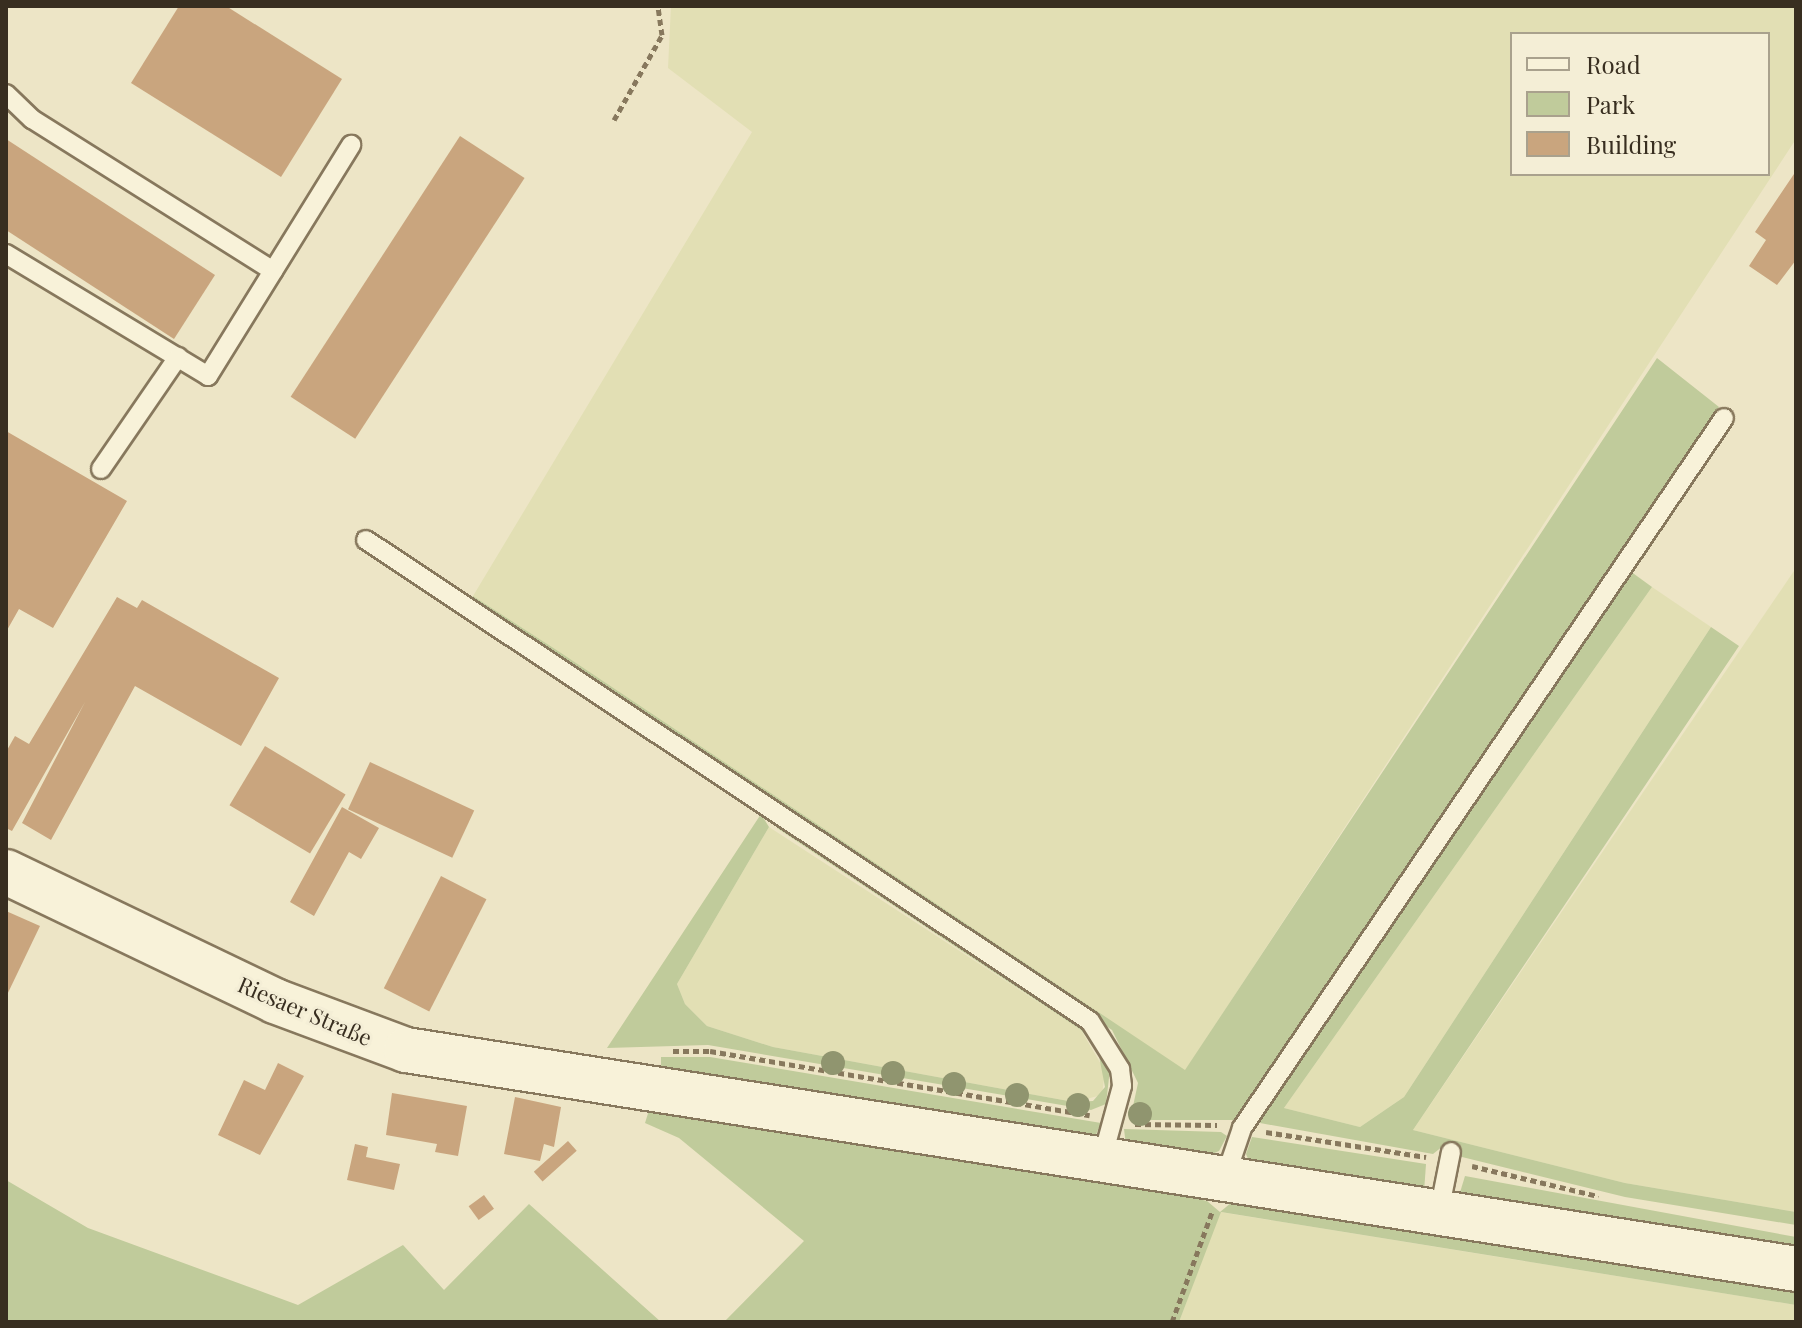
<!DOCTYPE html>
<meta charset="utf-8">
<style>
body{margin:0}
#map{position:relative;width:1802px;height:1328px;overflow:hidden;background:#ede5c6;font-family:"Playfair Display",serif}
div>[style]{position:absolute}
.farmland>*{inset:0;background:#e2dfb4}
.green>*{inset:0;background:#c0cb9b}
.building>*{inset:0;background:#c9a57e;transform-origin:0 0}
.path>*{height:5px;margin-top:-2.5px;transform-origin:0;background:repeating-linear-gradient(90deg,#87785d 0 6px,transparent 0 10px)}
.roads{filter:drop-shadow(2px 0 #87785d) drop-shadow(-2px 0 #87785d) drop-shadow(0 2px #87785d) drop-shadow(0 -2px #87785d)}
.lane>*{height:18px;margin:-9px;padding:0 9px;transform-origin:9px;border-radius:9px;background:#f8f2d9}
.secondary>*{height:44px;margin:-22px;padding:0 22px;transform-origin:22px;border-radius:22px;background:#f8f2d9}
.trees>*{width:24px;height:24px;margin:-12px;border-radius:50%;background:#90956f}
span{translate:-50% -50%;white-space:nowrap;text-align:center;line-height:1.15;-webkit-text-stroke:6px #f4eed6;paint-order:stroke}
.street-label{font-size:22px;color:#382e20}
.frame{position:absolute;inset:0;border:8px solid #382e20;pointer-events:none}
.legend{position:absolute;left:1510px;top:32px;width:260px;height:144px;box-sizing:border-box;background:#f4eed6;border:2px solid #a9a18d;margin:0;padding:10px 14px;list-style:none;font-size:24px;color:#382e20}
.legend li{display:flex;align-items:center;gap:16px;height:40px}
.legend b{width:40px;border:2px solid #a9a18d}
</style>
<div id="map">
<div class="farmland">
<div style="clip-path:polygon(evenodd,671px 6px,1796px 6px,1796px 139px,1185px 1071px,473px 596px,752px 132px,668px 68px,671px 6px,1512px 34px,1768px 34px,1768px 174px,1512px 174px,1512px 34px)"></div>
<div style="clip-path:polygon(1796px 568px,1796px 1212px,1625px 1183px,1413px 1130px)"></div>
<div style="clip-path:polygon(1652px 587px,1711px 627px,1404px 1097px,1360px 1127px,1284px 1108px)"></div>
<div style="clip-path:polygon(769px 827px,1081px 1030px,1105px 1071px,1102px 1095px,1074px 1102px,773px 1047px,707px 1026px,685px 1004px,677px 984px)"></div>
<div style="clip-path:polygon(1220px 1212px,1796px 1305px,1796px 1322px,1179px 1322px)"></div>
</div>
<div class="green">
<div style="clip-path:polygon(1657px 358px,1719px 407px,1236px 1120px,1130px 1120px,1138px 1083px,1112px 1030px,470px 600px,473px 596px,558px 651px,1185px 1070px)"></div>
<div style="clip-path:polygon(1630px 571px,1652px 587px,1284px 1108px,1360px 1127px,1404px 1097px,1711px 627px,1739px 646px,1413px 1130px,1625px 1183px,1796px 1212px,1796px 1225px,1625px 1197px,1462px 1157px,1462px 1151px,1443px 1146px,1433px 1154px,1260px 1123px,1265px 1106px)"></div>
<div style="clip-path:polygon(761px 814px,769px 827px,677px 984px,685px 1004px,707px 1026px,773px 1047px,1074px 1102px,1093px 1101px,1105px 1087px,1098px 1051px,1081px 1030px,777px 828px,780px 821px,1086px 1026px,1110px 1069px,1106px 1104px,1091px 1110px,708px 1045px,607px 1048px)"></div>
<div style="clip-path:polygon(661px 1057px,710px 1057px,1101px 1123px,1094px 1139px,661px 1068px)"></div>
<div style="clip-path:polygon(651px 1104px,1123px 1181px,1207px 1201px,1220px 1212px,1237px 1198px,1796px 1289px,1796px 1305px,1221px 1212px,1179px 1322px,724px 1322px,804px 1241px,679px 1138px,645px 1123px)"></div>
<div style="clip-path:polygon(1124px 1129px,1221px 1132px,1227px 1136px,1219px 1151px,1207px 1156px,1126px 1145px)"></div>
<div style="clip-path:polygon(1252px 1137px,1426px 1164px,1424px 1192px,1251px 1166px,1246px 1154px)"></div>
<div style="clip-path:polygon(1465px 1176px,1796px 1237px,1796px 1257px,1458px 1199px)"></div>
<div style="clip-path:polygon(6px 1180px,88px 1228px,298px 1305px,403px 1245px,444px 1290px,529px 1204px,661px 1322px,6px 1322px)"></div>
</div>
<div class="building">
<div style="clip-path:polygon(179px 6px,226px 6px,342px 79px,281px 177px,131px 83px)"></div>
<div style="left:460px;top:136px;width:77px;height:311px;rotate:33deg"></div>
<div style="clip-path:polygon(6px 139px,215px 275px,174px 339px,6px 230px)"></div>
<div style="clip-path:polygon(1796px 171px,1796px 260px,1777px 285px,1749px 266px,1766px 240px,1755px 232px)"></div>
<div style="clip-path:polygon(6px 431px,127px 501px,53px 628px,19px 609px,6px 632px)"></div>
<div style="clip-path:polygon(117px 597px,137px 608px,142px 600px,279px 678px,241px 746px,135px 686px,51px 840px,22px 823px,85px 702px,12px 831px,6px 828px,6px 752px,15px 736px,29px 744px)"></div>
<div style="left:265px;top:746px;width:94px;height:69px;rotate:31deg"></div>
<div style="left:370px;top:762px;width:115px;height:52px;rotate:25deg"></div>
<div style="clip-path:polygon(342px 807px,379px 828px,361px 859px,349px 852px,314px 916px,290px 902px)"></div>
<div style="left:441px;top:876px;width:51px;height:126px;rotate:27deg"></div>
<div style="clip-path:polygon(6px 911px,40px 926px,6px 997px)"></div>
<div style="clip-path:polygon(278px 1063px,304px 1076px,260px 1155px,218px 1135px,244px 1080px,265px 1090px)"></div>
<div style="clip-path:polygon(392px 1093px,467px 1106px,458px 1156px,435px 1152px,437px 1144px,386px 1135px)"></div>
<div style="clip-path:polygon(515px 1097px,561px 1107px,554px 1147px,544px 1144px,540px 1161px,504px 1154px)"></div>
<div style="left:568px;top:1141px;width:13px;height:46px;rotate:48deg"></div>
<div style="clip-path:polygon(355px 1144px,368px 1147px,366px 1157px,400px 1164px,394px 1190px,347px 1180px)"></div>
<div style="left:484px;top:1195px;width:17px;height:19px;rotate:54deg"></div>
</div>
<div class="path">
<div style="left:614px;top:120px;width:98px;rotate:-60.5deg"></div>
<div style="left:662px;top:35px;width:29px;rotate:-98deg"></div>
<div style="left:673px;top:1051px;width:37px"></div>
<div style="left:710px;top:1051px;width:385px;rotate:9.6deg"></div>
<div style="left:1135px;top:1124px;width:82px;rotate:0.7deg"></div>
<div style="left:1266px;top:1132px;width:162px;rotate:8.9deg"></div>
<div style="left:1472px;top:1166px;width:130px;rotate:13.4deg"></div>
<div style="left:1172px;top:1322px;width:117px;rotate:-70deg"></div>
</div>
<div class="roads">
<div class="lane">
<div style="left:6px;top:94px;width:36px;rotate:44deg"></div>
<div style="left:32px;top:119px;width:285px;rotate:32.2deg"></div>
<div style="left:6px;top:254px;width:236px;rotate:31.1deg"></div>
<div style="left:208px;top:376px;width:272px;rotate:-58.2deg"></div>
<div style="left:101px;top:469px;width:136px;rotate:-55.5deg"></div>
<div style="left:366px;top:540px;width:869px;rotate:33.6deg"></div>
<div style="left:1090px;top:1021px;width:57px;rotate:58deg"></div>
<div style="left:1120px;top:1069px;width:17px;rotate:83deg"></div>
<div style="left:1122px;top:1086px;width:76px;rotate:105.3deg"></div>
<div style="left:1225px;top:1178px;width:53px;rotate:-71.2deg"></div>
<div style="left:1242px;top:1128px;width:858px;rotate:-55.83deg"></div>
<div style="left:1439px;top:1212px;width:61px;rotate:-78.7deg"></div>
</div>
<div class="secondary">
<div style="left:6px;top:872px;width:298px;rotate:25.6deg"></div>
<div style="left:275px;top:1001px;width:140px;rotate:20.5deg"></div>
<div style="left:406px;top:1050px;width:1407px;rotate:8.95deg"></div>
</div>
</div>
<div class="trees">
<div style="left:833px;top:1063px"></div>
<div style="left:893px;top:1073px"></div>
<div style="left:954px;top:1084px"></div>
<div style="left:1017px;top:1095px"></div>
<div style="left:1078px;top:1105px"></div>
<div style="left:1140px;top:1114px"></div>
</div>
<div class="street-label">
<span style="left:305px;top:1011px;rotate:23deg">Riesaer Straße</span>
</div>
<div class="frame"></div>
<ul class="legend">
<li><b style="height:10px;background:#f8f2d9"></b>Road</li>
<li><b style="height:22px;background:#c0cb9b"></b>Park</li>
<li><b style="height:22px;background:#c9a57e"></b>Building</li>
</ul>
</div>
